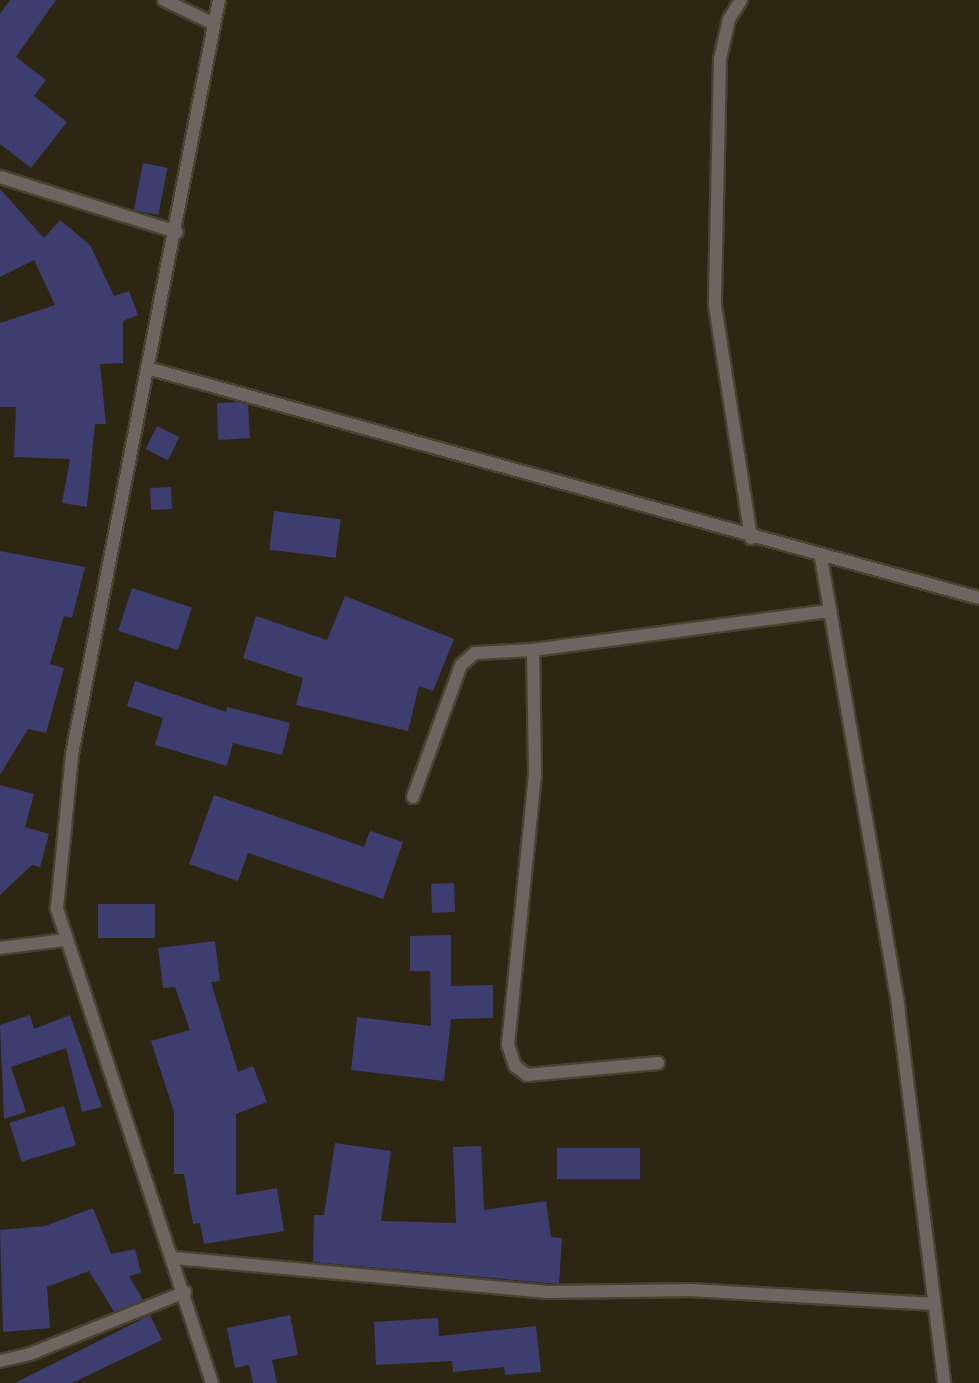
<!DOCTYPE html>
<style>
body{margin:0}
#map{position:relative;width:979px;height:1383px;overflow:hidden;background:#2c2613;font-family:"Alegreya Sans",sans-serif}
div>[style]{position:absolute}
.building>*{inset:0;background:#3d3d6f;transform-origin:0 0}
.roads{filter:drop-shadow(2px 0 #484230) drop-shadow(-2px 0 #484230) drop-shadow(0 2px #484230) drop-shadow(0 -2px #484230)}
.street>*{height:12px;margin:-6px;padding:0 6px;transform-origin:6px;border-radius:6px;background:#6f6560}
span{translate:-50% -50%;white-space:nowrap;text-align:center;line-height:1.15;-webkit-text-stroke:4.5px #120f07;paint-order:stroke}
</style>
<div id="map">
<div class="building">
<div style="clip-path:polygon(10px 0,56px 0,16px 57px,46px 80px,34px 96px,67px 122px,31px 168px,0 144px,0 14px)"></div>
<div style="left:143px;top:163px;width:25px;height:48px;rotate:11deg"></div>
<div style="clip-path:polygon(0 189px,44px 238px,60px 220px,90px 245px,114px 296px,129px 291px,138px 315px,123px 321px,123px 363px,100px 364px,106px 424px,95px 424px,87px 507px,62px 503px,70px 459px,14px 457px,16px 407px,0 407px,0 323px,55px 305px,34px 260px,0 277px)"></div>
<div style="clip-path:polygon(238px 402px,248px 405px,250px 438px,218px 440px,217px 403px)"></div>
<div style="left:157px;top:426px;width:25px;height:26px;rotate:26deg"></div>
<div style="left:171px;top:487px;width:22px;height:21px;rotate:87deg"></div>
<div style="left:274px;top:511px;width:67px;height:39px;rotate:7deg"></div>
<div style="clip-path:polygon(0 551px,85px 567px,72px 618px,64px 616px,50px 664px,64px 668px,46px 733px,28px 729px,0 775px)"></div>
<div style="left:132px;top:588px;width:63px;height:45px;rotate:18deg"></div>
<div style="clip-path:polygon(345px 596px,454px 639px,433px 691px,419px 686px,408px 731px,296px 705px,303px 678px,243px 658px,256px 616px,327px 640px)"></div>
<div style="clip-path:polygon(135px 681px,226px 712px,227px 707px,290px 723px,282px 755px,233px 743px,227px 766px,155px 745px,163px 718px,127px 706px)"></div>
<div style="clip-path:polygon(0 785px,34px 794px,25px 827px,49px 834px,40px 867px,32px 865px,0 895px)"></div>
<div style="clip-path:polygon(214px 795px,364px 847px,370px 831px,403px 842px,383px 899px,248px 853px,238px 881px,189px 864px)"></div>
<div style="left:454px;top:883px;width:29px;height:23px;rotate:88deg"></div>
<div style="left:155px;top:904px;width:34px;height:57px;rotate:90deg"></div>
<div style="clip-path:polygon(451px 935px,451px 986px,493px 985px,493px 1018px,451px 1019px,444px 1081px,351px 1070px,357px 1017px,431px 1026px,430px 971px,410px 971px,410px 936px)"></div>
<div style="clip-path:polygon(215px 941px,220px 981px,211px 982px,238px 1072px,253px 1066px,267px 1102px,236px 1114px,236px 1195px,277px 1188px,284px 1231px,204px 1244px,200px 1223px,193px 1224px,184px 1174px,174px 1174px,174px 1112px,151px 1041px,190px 1030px,175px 987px,163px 988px,158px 948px)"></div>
<div style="clip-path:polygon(30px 1015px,34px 1029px,70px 1015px,102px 1107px,82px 1112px,66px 1048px,11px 1067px,26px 1112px,4px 1119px,0 1025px)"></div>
<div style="left:64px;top:1106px;width:41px;height:57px;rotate:73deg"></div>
<div style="clip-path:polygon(335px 1143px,391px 1151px,381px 1221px,456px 1223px,453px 1147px,481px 1146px,484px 1210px,546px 1201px,551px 1237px,562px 1238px,559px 1284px,313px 1262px,314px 1215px,324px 1215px)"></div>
<div style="left:640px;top:1148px;width:31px;height:83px;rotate:90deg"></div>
<div style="clip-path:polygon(93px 1208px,111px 1254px,135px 1249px,141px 1273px,129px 1276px,143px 1300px,114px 1312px,89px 1271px,47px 1287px,50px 1328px,3px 1332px,0 1230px,45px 1226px)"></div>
<div style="clip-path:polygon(150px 1315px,162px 1340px,72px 1383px,15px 1383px)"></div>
<div style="clip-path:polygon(290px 1315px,298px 1355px,272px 1360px,277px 1383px,253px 1383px,249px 1365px,235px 1368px,227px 1328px)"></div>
<div style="clip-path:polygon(438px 1318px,439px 1336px,536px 1326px,541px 1372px,505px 1375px,504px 1367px,453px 1372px,452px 1361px,376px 1365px,374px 1322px)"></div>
</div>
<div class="roads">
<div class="street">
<div style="left:164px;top:0;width:55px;rotate:25.6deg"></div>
<div style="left:741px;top:0;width:22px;rotate:122deg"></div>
<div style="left:729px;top:19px;width:41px;rotate:102.7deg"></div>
<div style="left:720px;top:59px;width:246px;rotate:91.2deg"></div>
<div style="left:715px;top:305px;width:236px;rotate:81.2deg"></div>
<div style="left:0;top:177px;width:185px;rotate:17.3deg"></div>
<div style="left:147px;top:368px;width:863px;rotate:15.45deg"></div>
<div style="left:821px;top:558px;width:455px;rotate:80.2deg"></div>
<div style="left:898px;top:1006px;width:380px;rotate:83deg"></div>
<div style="left:413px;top:797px;width:140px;rotate:-70deg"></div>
<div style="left:461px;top:665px;width:18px;rotate:-41deg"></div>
<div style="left:475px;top:653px;width:58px;rotate:-3deg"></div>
<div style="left:0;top:948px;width:64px;rotate:-7.1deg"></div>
<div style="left:658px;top:1063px;width:132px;rotate:174.8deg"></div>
<div style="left:527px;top:1075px;width:15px;rotate:-143deg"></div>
<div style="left:515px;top:1066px;width:22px;rotate:-108deg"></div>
<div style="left:508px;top:1045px;width:273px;rotate:-84.3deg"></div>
<div style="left:535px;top:773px;width:123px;rotate:-90.9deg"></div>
<div style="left:533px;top:650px;width:300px;rotate:-7.5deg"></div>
<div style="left:174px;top:1258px;width:375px;rotate:5.2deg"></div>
<div style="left:547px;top:1292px;width:144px;rotate:-0.8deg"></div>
<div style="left:691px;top:1290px;width:243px;rotate:3.3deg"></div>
<div style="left:0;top:1361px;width:31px;rotate:-13deg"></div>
<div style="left:30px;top:1354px;width:167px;rotate:-21.8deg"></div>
<div style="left:212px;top:1383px;width:500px;rotate:-108.1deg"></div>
<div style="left:57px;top:908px;width:155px;rotate:-84.4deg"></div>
<div style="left:72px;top:754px;width:768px;rotate:-78.97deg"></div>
</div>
</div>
</div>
